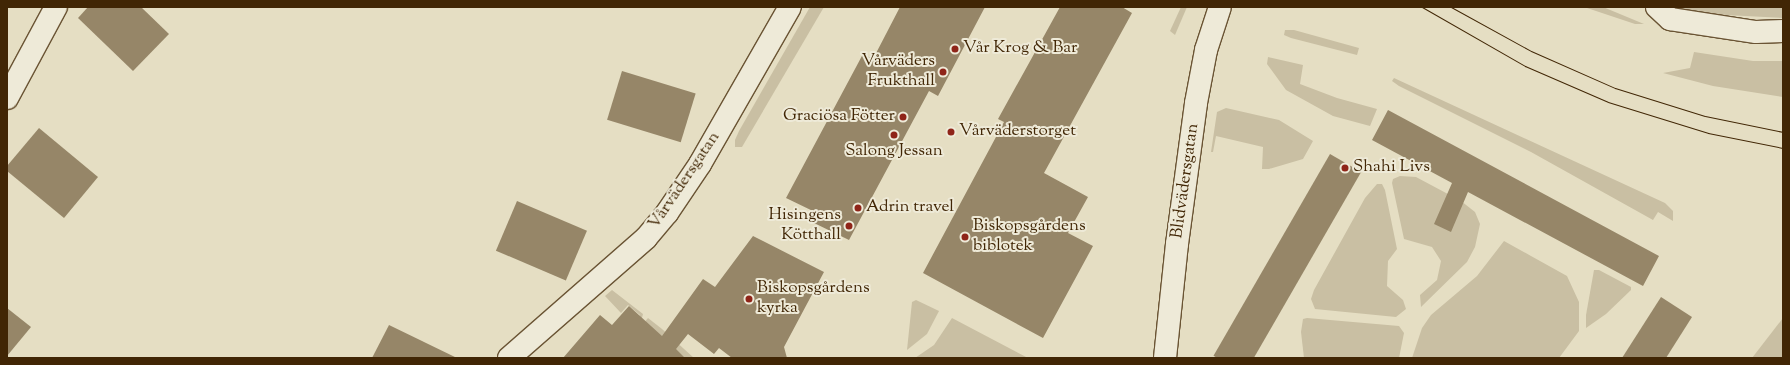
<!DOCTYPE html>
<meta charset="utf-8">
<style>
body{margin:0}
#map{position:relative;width:1790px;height:365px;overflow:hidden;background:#e5dec3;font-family:"Sorts Mill Goudy",serif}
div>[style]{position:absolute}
.green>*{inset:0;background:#c9bfa3}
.building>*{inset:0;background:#968668;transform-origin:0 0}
.roads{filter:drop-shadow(1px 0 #6a5434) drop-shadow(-1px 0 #6a5434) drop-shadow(0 1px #6a5434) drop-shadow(0 -1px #6a5434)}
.minor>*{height:22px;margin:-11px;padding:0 11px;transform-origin:11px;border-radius:11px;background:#eeead8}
.tram>*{height:1px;margin:-0.5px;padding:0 0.5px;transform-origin:0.5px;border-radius:0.5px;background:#412605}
.dots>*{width:11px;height:11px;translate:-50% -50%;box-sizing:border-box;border:2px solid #eeead8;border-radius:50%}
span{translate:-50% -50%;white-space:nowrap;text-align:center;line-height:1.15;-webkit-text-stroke:4px #eeead8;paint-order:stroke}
.poi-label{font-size:17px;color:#412605}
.left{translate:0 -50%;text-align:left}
.right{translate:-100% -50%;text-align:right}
.street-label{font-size:17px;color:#412605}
.frame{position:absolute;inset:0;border:8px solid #412605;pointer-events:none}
</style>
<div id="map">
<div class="green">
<div style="clip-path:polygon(810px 7px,824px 7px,742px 147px,735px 147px,735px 140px,739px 131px)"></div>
<div style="clip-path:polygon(1181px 7px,1187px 7px,1175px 35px,1170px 31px)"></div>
<div style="clip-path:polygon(1584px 7px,1603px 7px,1644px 24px,1635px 24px)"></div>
<div style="clip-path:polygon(1665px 7px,1783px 7px,1783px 18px,1705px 14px)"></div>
<div style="clip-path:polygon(1285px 30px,1294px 30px,1359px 48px,1357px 55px,1291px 38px,1284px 35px)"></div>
<div style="clip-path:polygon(1694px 52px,1753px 61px,1783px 61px,1783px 97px,1713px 86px,1663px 73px,1690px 68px)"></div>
<div style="clip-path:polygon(1268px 57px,1303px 65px,1300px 84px,1337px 98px,1377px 109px,1370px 126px,1333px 116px,1286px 90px,1267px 64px)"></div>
<div style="clip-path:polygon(1394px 78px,1665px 203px,1673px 211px,1673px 221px,1658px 212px,1653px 220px,1531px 152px,1399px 86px,1392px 81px)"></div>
<div style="clip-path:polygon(1226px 108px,1279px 120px,1313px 141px,1303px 159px,1269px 169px,1262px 169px,1263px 147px,1216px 136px,1213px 152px,1211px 152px,1217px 112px)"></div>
<div style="clip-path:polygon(1400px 176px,1416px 177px,1461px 201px,1475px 212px,1480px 224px,1475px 247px,1467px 262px,1421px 307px,1420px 295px,1437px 280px,1441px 261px,1432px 247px,1404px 239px,1392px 183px,1393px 179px)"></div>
<div style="clip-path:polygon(1377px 184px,1382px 184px,1385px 190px,1397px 249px,1388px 261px,1387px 286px,1403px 300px,1406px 309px,1396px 317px,1315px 309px,1311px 299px,1314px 290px,1365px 198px)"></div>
<div style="clip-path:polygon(1504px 241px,1567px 276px,1579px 302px,1579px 331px,1559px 358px,1412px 358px,1422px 328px,1431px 315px,1477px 276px)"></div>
<div style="clip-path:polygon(1594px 270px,1599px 270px,1631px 287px,1631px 290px,1606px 314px,1586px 328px,1586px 315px)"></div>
<div style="clip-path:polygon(612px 290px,643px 314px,642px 318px,633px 323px,640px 315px,628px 305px,621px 313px,605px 296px)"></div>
<div style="clip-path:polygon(916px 300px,939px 311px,927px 334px,907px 350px,912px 302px)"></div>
<div style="clip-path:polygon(648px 318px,662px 329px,694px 358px,675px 358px,643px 324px)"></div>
<div style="clip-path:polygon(952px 318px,1028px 358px,915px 358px,934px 345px)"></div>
<div style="clip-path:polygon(1307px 318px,1399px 326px,1404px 333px,1399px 358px,1304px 358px,1301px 332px,1303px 319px)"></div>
<div style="clip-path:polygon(1783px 318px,1783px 358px,1752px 358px)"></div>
</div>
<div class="building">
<div style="clip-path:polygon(88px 7px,141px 7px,169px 34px,133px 71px,78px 18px)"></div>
<div style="clip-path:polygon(900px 7px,985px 7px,938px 96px,929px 91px,849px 240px,812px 222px,817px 213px,786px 198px,863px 54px,873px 59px)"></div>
<div style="clip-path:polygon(1060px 7px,1122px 7px,1132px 13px,1044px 173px,1088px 197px,1068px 233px,1093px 246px,1043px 338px,923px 273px,1004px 122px,998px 119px)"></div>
<div style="left:622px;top:71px;width:77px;height:51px;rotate:17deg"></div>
<div style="clip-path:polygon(1388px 110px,1659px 256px,1643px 286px,1468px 192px,1451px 232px,1434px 224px,1452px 183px,1372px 140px)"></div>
<div style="clip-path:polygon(39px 128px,98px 177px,64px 218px,7px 171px,7px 166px)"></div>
<div style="left:1330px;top:154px;width:36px;height:233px;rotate:30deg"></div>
<div style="left:517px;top:201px;width:76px;height:54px;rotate:23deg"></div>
<div style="clip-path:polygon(753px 236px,824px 272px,784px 347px,787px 358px,732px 358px,719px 348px,714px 354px,688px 334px,676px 349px,685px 358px,563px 358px,600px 315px,612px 325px,629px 306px,662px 336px,703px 279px,715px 287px)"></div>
<div style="clip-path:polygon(1661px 297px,1692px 317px,1666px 358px,1622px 358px)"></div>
<div style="clip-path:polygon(7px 308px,31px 327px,7px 356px)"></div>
<div style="clip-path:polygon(389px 325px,457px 358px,372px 358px)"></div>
</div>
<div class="roads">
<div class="minor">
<div style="left:1657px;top:7px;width:18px;rotate:43deg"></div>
<div style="left:1670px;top:19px;width:87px;rotate:8.6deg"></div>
<div style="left:1756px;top:32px;width:27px;rotate:-2deg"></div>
<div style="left:7px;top:98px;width:103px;rotate:-61.7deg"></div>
<div style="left:509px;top:358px;width:182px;rotate:-41.2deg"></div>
<div style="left:646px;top:238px;width:33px;rotate:-50deg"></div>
<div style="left:667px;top:213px;width:59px;rotate:-56deg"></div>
<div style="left:700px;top:164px;width:181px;rotate:-60.2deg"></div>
<div style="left:1165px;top:358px;width:115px;rotate:-84deg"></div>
<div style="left:1177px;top:244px;width:142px;rotate:-82.3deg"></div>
<div style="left:1196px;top:103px;width:54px;rotate:-79.3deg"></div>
<div style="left:1206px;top:50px;width:45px;rotate:-72deg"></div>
</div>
</div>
<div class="tram">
<div style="left:1422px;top:7px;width:119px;rotate:29.8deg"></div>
<div style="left:1525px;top:66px;width:90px;rotate:23.4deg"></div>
<div style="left:1608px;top:102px;width:105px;rotate:17.2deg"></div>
<div style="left:1708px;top:133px;width:76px;rotate:11.3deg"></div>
<div style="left:1451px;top:7px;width:91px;rotate:28.8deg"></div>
<div style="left:1531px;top:51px;width:92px;rotate:23.8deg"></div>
<div style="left:1615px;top:88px;width:94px;rotate:17.3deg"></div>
<div style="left:1705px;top:116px;width:80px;rotate:11.6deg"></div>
</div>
<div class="dots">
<div style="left:955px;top:49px;background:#8f2418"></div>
<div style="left:943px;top:72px;background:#8f2418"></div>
<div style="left:903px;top:117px;background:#8f2418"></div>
<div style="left:951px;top:132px;background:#8f2418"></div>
<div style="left:894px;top:135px;background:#8f2418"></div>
<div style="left:1345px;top:168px;background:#8f2418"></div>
<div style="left:858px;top:208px;background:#8f2418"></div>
<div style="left:849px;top:226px;background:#8f2418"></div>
<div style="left:965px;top:237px;background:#8f2418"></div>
<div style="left:749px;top:299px;background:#8f2418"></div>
</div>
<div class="poi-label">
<span class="left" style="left:963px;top:49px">Vår Krog &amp; Bar</span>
<span class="right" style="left:935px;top:72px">Vårväders<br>Frukthall</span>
<span class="right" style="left:895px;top:117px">Graciösa Fötter</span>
<span class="left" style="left:959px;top:132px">Vårväderstorget</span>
<span style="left:894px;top:152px">Salong Jessan</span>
<span class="left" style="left:1353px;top:168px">Shahi Livs</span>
<span class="left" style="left:866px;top:208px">Adrin travel</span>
<span class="right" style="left:841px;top:226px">Hisingens<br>Kötthall</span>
<span class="left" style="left:973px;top:237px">Biskopsgårdens<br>biblotek</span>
<span class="left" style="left:757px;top:299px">Biskopsgårdens<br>kyrka</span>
</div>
<div class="street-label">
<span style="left:685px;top:181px;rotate:-56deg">Vårvädersgatan</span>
<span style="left:1186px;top:181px;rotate:-82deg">Blidvädersgatan</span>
</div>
<div class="frame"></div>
</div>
